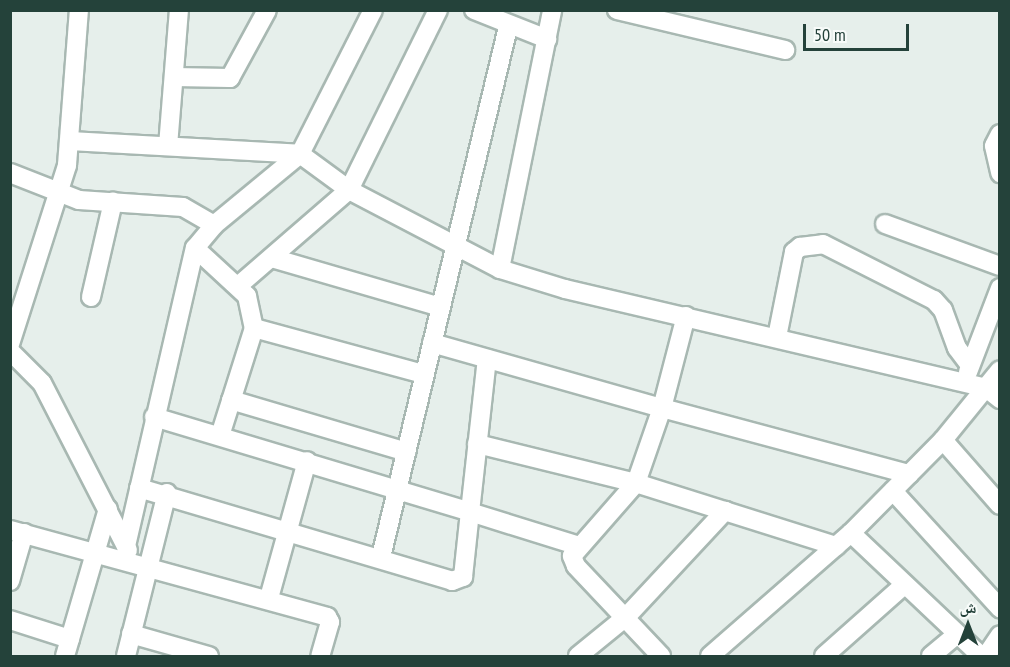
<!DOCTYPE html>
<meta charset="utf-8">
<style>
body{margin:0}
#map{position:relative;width:1010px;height:667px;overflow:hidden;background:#e6efeb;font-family:"PT Sans Narrow","Noto Naskh Arabic",sans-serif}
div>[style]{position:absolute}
.roads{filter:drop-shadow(2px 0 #a8b8b2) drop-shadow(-2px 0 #a8b8b2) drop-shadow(0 2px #a8b8b2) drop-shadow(0 -2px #a8b8b2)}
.minor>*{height:18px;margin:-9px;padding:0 9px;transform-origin:9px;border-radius:9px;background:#fff}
span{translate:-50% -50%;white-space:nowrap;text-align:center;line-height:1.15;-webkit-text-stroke:5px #f7fbf9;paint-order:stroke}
.frame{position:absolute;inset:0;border:12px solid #24423a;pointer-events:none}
.north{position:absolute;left:938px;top:595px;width:60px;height:60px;-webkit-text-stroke:4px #f7fbf9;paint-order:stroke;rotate:0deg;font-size:16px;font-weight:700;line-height:24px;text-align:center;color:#24423a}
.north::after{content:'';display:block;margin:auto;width:21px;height:27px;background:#24423a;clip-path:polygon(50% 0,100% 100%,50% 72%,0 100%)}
.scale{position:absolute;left:803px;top:24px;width:106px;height:27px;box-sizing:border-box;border:3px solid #24423a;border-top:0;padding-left:8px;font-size:18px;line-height:21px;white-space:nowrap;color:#24423a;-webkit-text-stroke:4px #f7fbf9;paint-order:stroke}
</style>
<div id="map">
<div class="roads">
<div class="minor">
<div style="left:474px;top:10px;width:79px;rotate:21.7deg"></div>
<div style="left:617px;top:10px;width:173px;rotate:13.4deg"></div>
<div style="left:174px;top:77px;width:56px;rotate:1deg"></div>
<div style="left:230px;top:78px;width:77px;rotate:-61.4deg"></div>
<div style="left:1000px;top:134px;width:13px;rotate:117deg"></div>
<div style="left:994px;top:146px;width:28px;rotate:77deg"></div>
<div style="left:70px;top:141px;width:230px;rotate:3.2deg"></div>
<div style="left:300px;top:154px;width:61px;rotate:36.3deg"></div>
<div style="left:349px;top:190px;width:170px;rotate:27.6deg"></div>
<div style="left:500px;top:269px;width:68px;rotate:17.1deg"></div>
<div style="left:565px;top:289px;width:432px;rotate:13.2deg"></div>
<div style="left:986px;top:388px;width:18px;rotate:38deg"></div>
<div style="left:168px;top:146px;width:136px;rotate:-85.4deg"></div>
<div style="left:10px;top:173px;width:74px;rotate:21.4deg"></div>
<div style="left:79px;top:200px;width:104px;rotate:3.9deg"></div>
<div style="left:183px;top:207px;width:36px;rotate:30deg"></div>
<div style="left:885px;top:224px;width:122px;rotate:20.1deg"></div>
<div style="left:195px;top:248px;width:71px;rotate:42.7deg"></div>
<div style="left:247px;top:296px;width:33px;rotate:78deg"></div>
<div style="left:254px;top:328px;width:113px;rotate:107.5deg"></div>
<div style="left:272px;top:258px;width:176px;rotate:16.2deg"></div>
<div style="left:500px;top:269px;width:264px;rotate:-78.6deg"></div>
<div style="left:238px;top:286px;width:147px;rotate:-40.9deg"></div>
<div style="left:349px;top:190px;width:201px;rotate:-63.7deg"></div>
<div style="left:91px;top:297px;width:98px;rotate:-77deg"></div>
<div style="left:254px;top:328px;width:175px;rotate:15.2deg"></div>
<div style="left:777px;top:337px;width:87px;rotate:-78.7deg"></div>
<div style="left:794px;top:252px;width:8px;rotate:-40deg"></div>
<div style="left:800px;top:247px;width:23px;rotate:-7deg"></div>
<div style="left:823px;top:244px;width:124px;rotate:26.8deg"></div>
<div style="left:934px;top:300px;width:13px;rotate:48deg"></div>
<div style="left:943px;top:310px;width:40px;rotate:69.8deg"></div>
<div style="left:957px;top:348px;width:21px;rotate:53deg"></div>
<div style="left:432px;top:343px;width:239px;rotate:15.8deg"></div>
<div style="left:662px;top:408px;width:95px;rotate:-75.4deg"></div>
<div style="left:10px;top:344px;width:188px;rotate:-72.3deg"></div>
<div style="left:67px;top:165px;width:155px;rotate:-85.6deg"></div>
<div style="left:10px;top:351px;width:45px;rotate:45deg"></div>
<div style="left:42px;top:383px;width:188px;rotate:62.8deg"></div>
<div style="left:968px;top:372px;width:90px;rotate:-69.1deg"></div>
<div style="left:231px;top:400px;width:183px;rotate:16.5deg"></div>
<div style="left:154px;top:417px;width:330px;rotate:16.7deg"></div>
<div style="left:470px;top:512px;width:154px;rotate:-83.7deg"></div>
<div style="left:943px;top:440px;width:86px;rotate:48.8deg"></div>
<div style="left:477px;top:444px;width:164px;rotate:13.8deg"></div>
<div style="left:636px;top:483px;width:210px;rotate:17.5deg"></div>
<div style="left:139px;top:488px;width:327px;rotate:16.5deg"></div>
<div style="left:452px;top:581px;width:12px;rotate:-20deg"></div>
<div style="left:463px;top:577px;width:65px;rotate:-83.9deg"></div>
<div style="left:470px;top:512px;width:114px;rotate:17.3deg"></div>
<div style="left:893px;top:491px;width:159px;rotate:47.6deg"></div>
<div style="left:10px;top:530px;width:329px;rotate:15.3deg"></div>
<div style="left:327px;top:617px;width:6px;rotate:59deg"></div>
<div style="left:330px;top:622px;width:35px;rotate:106deg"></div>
<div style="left:851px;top:533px;width:179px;rotate:43.4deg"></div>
<div style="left:126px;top:546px;width:306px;rotate:-77deg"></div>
<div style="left:195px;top:248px;width:30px;rotate:-50deg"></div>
<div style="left:214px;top:225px;width:112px;rotate:-39.5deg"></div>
<div style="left:300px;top:154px;width:161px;rotate:-63.1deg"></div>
<div style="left:381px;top:557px;width:545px;rotate:-76.52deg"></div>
<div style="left:10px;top:581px;width:50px;rotate:-73.7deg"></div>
<div style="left:269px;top:598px;width:142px;rotate:-74.5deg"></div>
<div style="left:10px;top:620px;width:63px;rotate:17.6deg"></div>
<div style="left:131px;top:634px;width:81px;rotate:15.8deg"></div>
<div style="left:65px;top:656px;width:153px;rotate:-73.7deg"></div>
<div style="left:126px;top:656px;width:168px;rotate:-75.9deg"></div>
<div style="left:578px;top:656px;width:63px;rotate:-39.2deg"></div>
<div style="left:627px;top:616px;width:144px;rotate:-47deg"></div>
<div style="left:661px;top:656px;width:124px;rotate:-133.4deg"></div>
<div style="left:576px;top:566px;width:11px;rotate:-112deg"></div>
<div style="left:572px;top:556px;width:97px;rotate:-48.8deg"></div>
<div style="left:636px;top:483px;width:79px;rotate:-70.9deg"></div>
<div style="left:662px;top:408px;width:256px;rotate:15deg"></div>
<div style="left:710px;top:656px;width:187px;rotate:-41.1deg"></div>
<div style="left:851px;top:533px;width:131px;rotate:-45.3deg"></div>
<div style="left:943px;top:440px;width:90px;rotate:-50.8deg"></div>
<div style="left:824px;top:656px;width:107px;rotate:-41.6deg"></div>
<div style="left:931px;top:656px;width:31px;rotate:-40deg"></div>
<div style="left:986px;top:656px;width:25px;rotate:-56deg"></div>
</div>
</div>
<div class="frame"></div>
<div class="north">ش</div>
<div class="scale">50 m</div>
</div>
